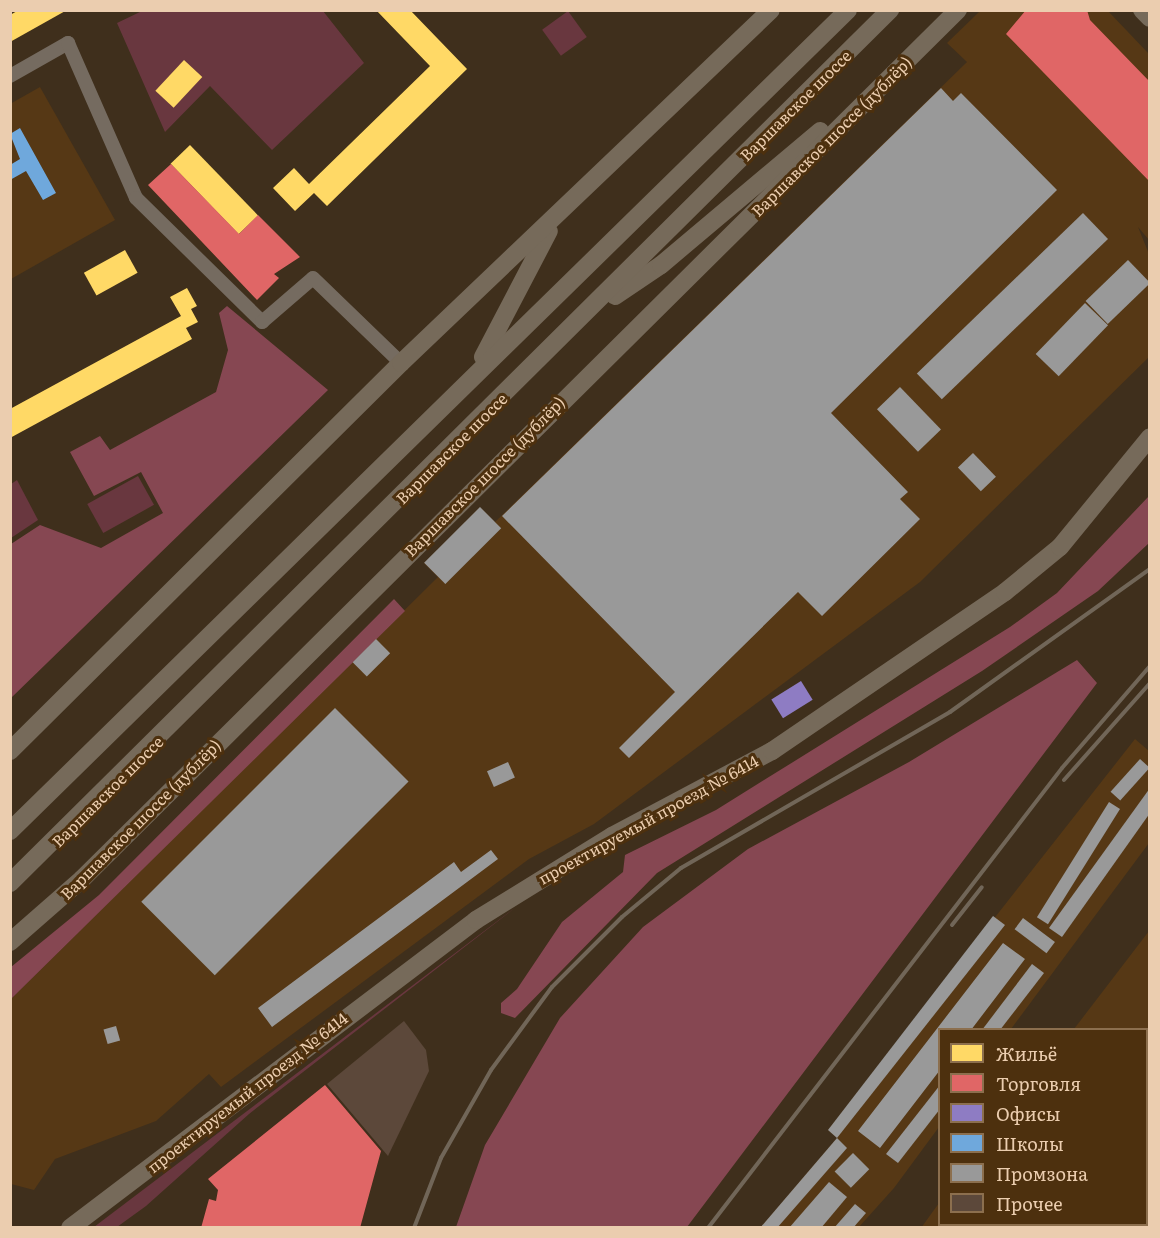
<!DOCTYPE html>
<meta charset="utf-8">
<style>
body{margin:0}
#map{position:relative;width:1160px;height:1238px;overflow:hidden;background:#3f2f1c;font-family:Literata,serif}
div>[style]{position:absolute}
.built>*{inset:0;background:#563815}
.green>*{inset:0;background:#69373f;transform-origin:0 0}
.forest>*{inset:0;background:#864752}
.homes>*{inset:0;background:#ffd966;transform-origin:0 0}
.shops>*{inset:0;background:#e06666}
.offices>*{inset:0;background:#8e7cc3;transform-origin:0 0}
.schools>*{inset:0;background:#6fa8dc}
.industry>*{inset:0;background:#999;transform-origin:0 0}
.building>*{inset:0;background:#5c483a}
.minor>*{height:14px;margin:-7px;padding:0 7px;transform-origin:7px;border-radius:7px;background:#756b60}
.major>*{height:18px;margin:-9px;padding:0 9px;transform-origin:9px;border-radius:9px;background:#766a5a}
.rail>*{height:4px;margin:-2px;padding:0 2px;transform-origin:2px;border-radius:2px;background:#716658}
span{translate:-50% -50%;white-space:nowrap;text-align:center;line-height:1.15;-webkit-text-stroke:6px #4d300e;paint-order:stroke}
.street-label{font-size:16px;color:#ebcdaf}
.frame{position:absolute;inset:0;border:12px solid #ebcdaf;pointer-events:none}
.legend{position:absolute;left:938px;top:1028px;width:210px;height:198px;box-sizing:border-box;background:#4d300e;border:2px solid #8c6f4e;margin:0;padding:8px 10px;list-style:none;font-size:18px;color:#ebcdaf}
.legend li{display:flex;align-items:center;gap:12px;height:30px}
.legend b{width:30px;border:2px solid #8c6f4e}
</style>
<div id="map">
<div class="built">
<div style="clip-path:polygon(980px 11px,1108px 11px,1149px 54px,1149px 240px,1138px 227px,1149px 254px,1149px 357px,920px 582px,594px 824px,529px 859px,221px 1087px,209px 1074px,156px 1121px,55px 1159px,34px 1190px,11px 1184px,11px 999px,438px 577px,424px 563px,480px 507px,495px 522px,967px 62px,947px 43px)"></div>
<div style="clip-path:polygon(40px 87px,115px 220px,11px 279px,10px 104px)"></div>
<div style="clip-path:polygon(1135px 739px,1149px 751px,1149px 843px,1011px 1029px,940px 1030px,939px 1127px,894px 1188px,859px 1227px,760px 1228px,837px 1138px,828px 1130px)"></div>
<div style="clip-path:polygon(1149px 931px,1149px 1227px,921px 1228px,939px 1203px,940px 1224px,1146px 1224px,1146px 1030px,1074px 1029px)"></div>
</div>
<div class="green">
<div style="clip-path:polygon(142px 11px,323px 11px,364px 63px,272px 150px,210px 86px,165px 132px,117px 23px)"></div>
<div style="left:568px;top:11px;width:32px;height:32px;rotate:54deg"></div>
<div style="left:138px;top:476px;width:33px;height:58px;rotate:61deg"></div>
<div style="clip-path:polygon(17px 480px,38px 520px,11px 538px,11px 484px)"></div>
<div style="clip-path:polygon(516px 907px,249px 1114px,146px 1206px,117px 1227px,94px 1227px)"></div>
</div>
<div class="forest">
<div style="clip-path:polygon(227px 306px,328px 390px,11px 698px,11px 544px,40px 525px,101px 548px,163px 513px,141px 472px,94px 496px,70px 452px,100px 436px,110px 450px,216px 392px,228px 350px,219px 313px)"></div>
<div style="clip-path:polygon(1149px 496px,1149px 543px,1098px 591px,982px 671px,657px 873px,515px 1018px,501px 1013px,501px 1003px,517px 989px,562px 922px,623px 872px,625px 855px,716px 810px,1010px 627px,1057px 593px)"></div>
<div style="clip-path:polygon(394px 599px,405px 611px,11px 999px,11px 967px,99px 895px)"></div>
<div style="clip-path:polygon(1077px 660px,1097px 683px,687px 1227px,456px 1227px,485px 1145px,560px 1018px,643px 927px,748px 849px,909px 762px)"></div>
</div>
<div class="homes">
<div style="clip-path:polygon(19px 10px,67px 10px,10px 42px,10px 15px)"></div>
<div style="clip-path:polygon(376px 10px,410px 10px,467px 69px,327px 206px,314px 193px,295px 211px,273px 188px,294px 168px,309px 184px,430px 66px)"></div>
<div style="left:184px;top:60px;width:25px;height:42px;rotate:43deg"></div>
<div style="left:190px;top:145px;width:98px;height:27px;rotate:46deg"></div>
<div style="left:125px;top:250px;width:26px;height:47px;rotate:61deg"></div>
<div style="clip-path:polygon(187px 288px,197px 306px,191px 309px,198px 322px,186px 328px,192px 339px,10px 438px,10px 409px,181px 316px,170px 297px)"></div>
</div>
<div class="shops">
<div style="clip-path:polygon(1026px 10px,1087px 10px,1090px 20px,1150px 82px,1150px 182px,1006px 34px)"></div>
<div style="clip-path:polygon(171px 164px,239px 234px,258px 215px,300px 257px,274px 274px,279px 278px,257px 300px,148px 185px)"></div>
<div style="clip-path:polygon(325px 1085px,381px 1151px,360px 1228px,201px 1228px,209px 1199px,216px 1201px,218px 1190px,208px 1179px)"></div>
</div>
<div class="offices">
<div style="left:801px;top:681px;width:22px;height:35px;rotate:58deg"></div>
</div>
<div class="schools">
<div style="clip-path:polygon(20px 128px,56px 193px,43px 200px,26px 171px,10px 180px,10px 165px,20px 159px,10px 134px)"></div>
</div>
<div class="industry">
<div style="clip-path:polygon(941px 88px,953px 101px,961px 93px,1057px 190px,831px 413px,908px 492px,900px 499px,920px 519px,822px 616px,798px 592px,629px 758px,619px 748px,675px 692px,502px 516px)"></div>
<div style="left:1083px;top:213px;width:36px;height:231px;rotate:46deg"></div>
<div style="left:1128px;top:260px;width:32px;height:59px;rotate:46deg"></div>
<div style="left:1085px;top:303px;width:32px;height:71px;rotate:44deg"></div>
<div style="left:900px;top:387px;width:59px;height:32px;rotate:46deg"></div>
<div style="left:973px;top:453px;width:33px;height:21px;rotate:46deg"></div>
<div style="left:480px;top:507px;width:30px;height:79px;rotate:45deg"></div>
<div style="left:376px;top:639px;width:20px;height:33px;rotate:45deg"></div>
<div style="left:335px;top:708px;width:104px;height:274px;rotate:45deg"></div>
<div style="left:1140px;top:759px;width:13px;height:44px;rotate:42deg"></div>
<div style="left:508px;top:762px;width:17px;height:23px;rotate:66deg"></div>
<div style="clip-path:polygon(1150px 788px,1150px 813px,1062px 937px,1049px 928px)"></div>
<div style="left:1109px;top:802px;width:13px;height:136px;rotate:32deg"></div>
<div style="clip-path:polygon(491px 850px,498px 859px,272px 1027px,258px 1008px,454px 862px,461px 872px)"></div>
<div style="clip-path:polygon(993px 916px,1005px 925px,837px 1138px,828px 1130px)"></div>
<div style="left:1023px;top:918px;width:40px;height:14px;rotate:37deg"></div>
<div style="clip-path:polygon(1003px 943px,1025px 959px,971px 1030px,940px 1030px,940px 1070px,880px 1148px,858px 1131px)"></div>
<div style="clip-path:polygon(1032px 964px,1044px 973px,1000px 1030px,982px 1030px)"></div>
<div style="left:116px;top:1026px;width:15px;height:13px;rotate:74deg"></div>
<div style="clip-path:polygon(1150px 1034px,1150px 1228px,1033px 1228px,1030px 1224px,1146px 1224px)"></div>
<div style="clip-path:polygon(940px 1085px,940px 1109px,898px 1163px,886px 1154px)"></div>
<div style="clip-path:polygon(837px 1138px,847px 1148px,777px 1228px,760px 1228px)"></div>
<div style="left:853px;top:1153px;width:23px;height:26px;rotate:45deg"></div>
<div style="clip-path:polygon(829px 1182px,847px 1197px,821px 1228px,789px 1228px)"></div>
<div style="clip-path:polygon(855px 1204px,866px 1213px,853px 1228px,834px 1228px)"></div>
</div>
<div class="building">
<div style="clip-path:polygon(404px 1021px,426px 1050px,429px 1071px,388px 1156px,327px 1084px)"></div>
</div>
<div class="minor">
<div style="left:10px;top:76px;width:67px;rotate:-29.6deg"></div>
<div style="left:68px;top:43px;width:169px;rotate:66.3deg"></div>
<div style="left:136px;top:198px;width:177px;rotate:44.5deg"></div>
<div style="left:262px;top:322px;width:67px;rotate:-40.8deg"></div>
<div style="left:313px;top:278px;width:122px;rotate:44deg"></div>
</div>
<div class="major">
<div style="left:1142px;top:10px;width:11px;rotate:45deg"></div>
<div style="left:615px;top:296px;width:55px;rotate:-34deg"></div>
<div style="left:661px;top:265px;width:208px;rotate:-40.1deg"></div>
<div style="left:483px;top:357px;width:142px;rotate:-62.4deg"></div>
<div style="left:10px;top:751px;width:551px;rotate:-44.78deg"></div>
<div style="left:401px;top:363px;width:511px;rotate:-43.65deg"></div>
<div style="left:10px;top:831px;width:1173px;rotate:-44.41deg"></div>
<div style="left:10px;top:883px;width:1240px;rotate:-44.77deg"></div>
<div style="left:10px;top:942px;width:96px;rotate:-41.2deg"></div>
<div style="left:82px;top:879px;width:1234px;rotate:-44.77deg"></div>
<div style="left:70px;top:1228px;width:510px;rotate:-37.18deg"></div>
<div style="left:476px;top:920px;width:160px;rotate:-31.7deg"></div>
<div style="left:612px;top:836px;width:181px;rotate:-28deg"></div>
<div style="left:772px;top:751px;width:282px;rotate:-34.3deg"></div>
<div style="left:1005px;top:592px;width:71px;rotate:-39.3deg"></div>
<div style="left:1060px;top:547px;width:142px;rotate:-50.7deg"></div>
</div>
<div class="rail">
<div style="left:1064px;top:780px;width:130px;rotate:-48.4deg"></div>
<div style="left:952px;top:925px;width:48px;rotate:-51.7deg"></div>
<div style="left:414px;top:1228px;width:75px;rotate:-68.9deg"></div>
<div style="left:441px;top:1158px;width:101px;rotate:-60.4deg"></div>
<div style="left:491px;top:1070px;width:103px;rotate:-53.7deg"></div>
<div style="left:552px;top:987px;width:99px;rotate:-45deg"></div>
<div style="left:622px;top:917px;width:77px;rotate:-39.7deg"></div>
<div style="left:681px;top:868px;width:311px;rotate:-30.1deg"></div>
<div style="left:950px;top:712px;width:246px;rotate:-35.6deg"></div>
<div style="left:708px;top:1228px;width:580px;rotate:-52.42deg"></div>
<div style="left:1062px;top:768px;width:135px;rotate:-49.2deg"></div>
</div>
<div class="street-label">
<span style="left:795px;top:105px;rotate:-45deg">Варшавское шоссе</span>
<span style="left:831px;top:136px;rotate:-45deg">Варшавское шоссе (дублёр)</span>
<span style="left:451px;top:448px;rotate:-45deg">Варшавское шоссе</span>
<span style="left:484px;top:476px;rotate:-45deg">Варшавское шоссе (дублёр)</span>
<span style="left:107px;top:791px;rotate:-45deg">Варшавское шоссе</span>
<span style="left:140px;top:819px;rotate:-45deg">Варшавское шоссе (дублёр)</span>
<span style="left:648px;top:819px;rotate:-29deg">проектируемый проезд № 6414</span>
<span style="left:247px;top:1092px;rotate:-38deg">проектируемый проезд № 6414</span>
</div>
<div class="frame"></div>
<ul class="legend">
<li><b style="height:16px;background:#ffd966"></b>Жильё</li>
<li><b style="height:16px;background:#e06666"></b>Торговля</li>
<li><b style="height:16px;background:#8e7cc3"></b>Офисы</li>
<li><b style="height:16px;background:#6fa8dc"></b>Школы</li>
<li><b style="height:16px;background:#999"></b>Промзона</li>
<li><b style="height:16px;background:#5c483a"></b>Прочее</li>
</ul>
</div>
